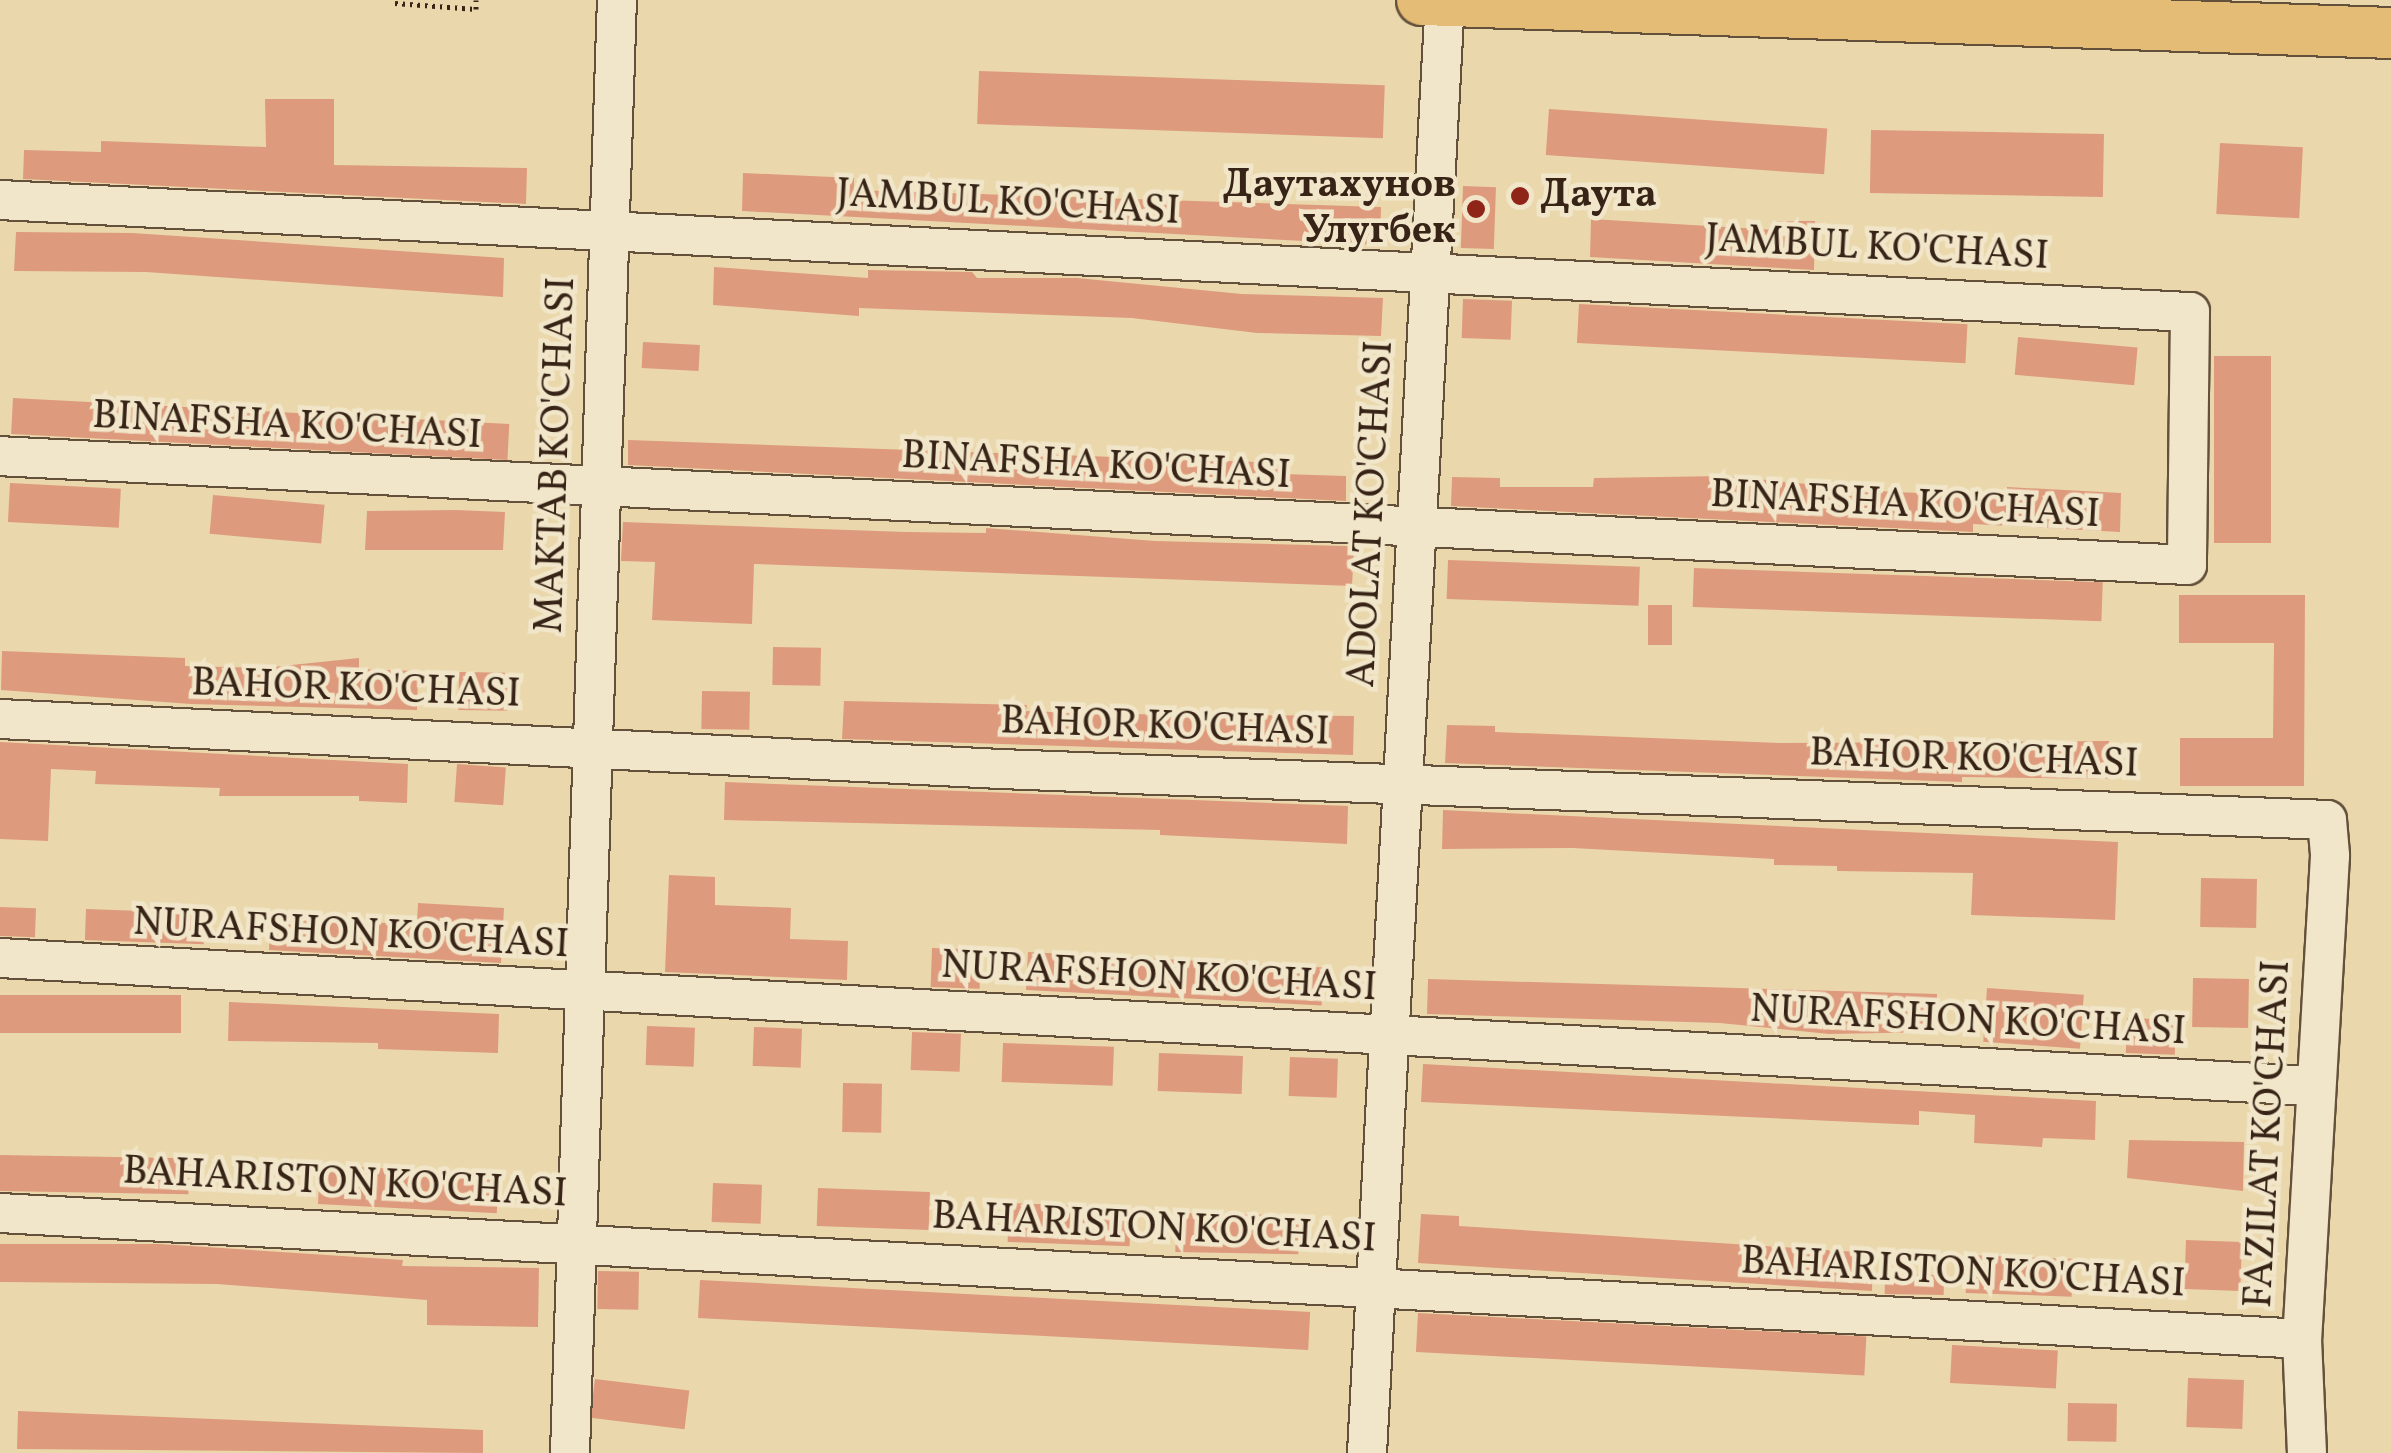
<!DOCTYPE html>
<meta charset="utf-8">
<style>
body{margin:0}
#map{position:relative;width:2391px;height:1453px;overflow:hidden;background:#ead8ac;font-family:Vollkorn,serif}
div>[style]{position:absolute}
.building>*{inset:0;background:#de9a7c;transform-origin:0 0}
.path>*{height:5px;margin-top:-2.5px;transform-origin:0;background:repeating-linear-gradient(90deg,#372417 0 2.5px,transparent 0 7.5px)}
.roads{filter:drop-shadow(2px 0 #64513c) drop-shadow(-2px 0 #64513c) drop-shadow(0 2px #64513c) drop-shadow(0 -2px #64513c)}
.minor>*{height:38px;margin:-19px;padding:0 19px;transform-origin:19px;border-radius:19px;background:#f1e6c9}
.major>*{height:50px;margin:-25px;padding:0 25px;transform-origin:25px;border-radius:25px;background:#e5bc76}
.dots>*{width:28px;height:28px;translate:-50% -50%;box-sizing:border-box;border:5px solid #f1e6c9;border-radius:50%}
span{translate:-50% -50%;white-space:nowrap;text-align:center;line-height:1.15;-webkit-text-stroke:9px #f1e6c9;paint-order:stroke}
.poi-label{font-size:40px;color:#372417;font-weight:700}
.right{translate:-100% -50%;text-align:right}
.left{translate:0 -50%;text-align:left}
.street-label{font-size:40px;color:#372417}
</style>
<div id="map">
<div class="building">
<div style="left:979px;top:71px;width:406px;height:53px;rotate:2deg"></div>
<div style="clip-path:polygon(265px 99px,334px 99px,334px 165px,527px 168px,526px 204px,23px 179px,24px 150px,101px 152px,101px 141px,266px 147px)"></div>
<div style="left:1549px;top:109px;width:279px;height:46px;rotate:4deg"></div>
<div style="left:1871px;top:130px;width:233px;height:63px;rotate:1deg"></div>
<div style="left:2220px;top:143px;width:83px;height:71px;rotate:3deg"></div>
<div style="clip-path:polygon(743px 173px,854px 178px,854px 190px,1381px 207px,1380px 245px,742px 211px)"></div>
<div style="left:1463px;top:186px;width:33px;height:62px;rotate:2deg"></div>
<div style="clip-path:polygon(1591px 219px,1776px 230px,1776px 221px,1815px 221px,1814px 270px,1590px 257px)"></div>
<div style="clip-path:polygon(16px 232px,132px 233px,504px 258px,503px 297px,146px 272px,14px 271px)"></div>
<div style="clip-path:polygon(714px 267px,868px 278px,868px 270px,972px 272px,977px 278px,1077px 278px,1242px 294px,1383px 298px,1381px 336px,1257px 333px,1132px 318px,859px 308px,859px 316px,713px 305px)"></div>
<div style="left:1463px;top:299px;width:49px;height:39px;rotate:2deg"></div>
<div style="left:1579px;top:304px;width:389px;height:39px;rotate:3deg"></div>
<div style="left:2018px;top:337px;width:120px;height:38px;rotate:5deg"></div>
<div style="left:643px;top:342px;width:57px;height:26px;rotate:3deg"></div>
<div style="left:2214px;top:356px;width:57px;height:187px"></div>
<div style="left:13px;top:398px;width:497px;height:36px;rotate:3deg"></div>
<div style="clip-path:polygon(628px 440px,1284px 463px,1283px 474px,1346px 476px,1346px 501px,628px 465px)"></div>
<div style="clip-path:polygon(1724px 476px,1892px 492px,2007px 496px,2007px 487px,2121px 493px,2120px 532px,1973px 524px,1973px 532px,1451px 506px,1452px 477px,1500px 478px,1500px 487px,1593px 487px,1594px 478px)"></div>
<div style="left:10px;top:483px;width:111px;height:39px;rotate:3deg"></div>
<div style="left:213px;top:495px;width:112px;height:39px;rotate:5deg"></div>
<div style="clip-path:polygon(456px 510px,505px 512px,503px 550px,365px 550px,367px 511px)"></div>
<div style="clip-path:polygon(623px 522px,906px 532px,986px 533px,986px 528px,1155px 541px,1345px 546px,1354px 547px,1352px 586px,754px 564px,752px 624px,652px 620px,655px 562px,621px 561px)"></div>
<div style="left:1448px;top:560px;width:192px;height:39px;rotate:2deg"></div>
<div style="left:1694px;top:568px;width:409px;height:39px;rotate:2deg"></div>
<div style="clip-path:polygon(2179px 595px,2305px 595px,2304px 786px,2180px 786px,2180px 738px,2273px 738px,2274px 643px,2179px 643px)"></div>
<div style="left:1648px;top:605px;width:24px;height:40px"></div>
<div style="left:773px;top:647px;width:48px;height:38px;rotate:1deg"></div>
<div style="clip-path:polygon(2px 651px,185px 658px,185px 666px,263px 668px,359px 658px,359px 669px,418px 671px,417px 710px,191px 704px,1px 690px)"></div>
<div style="left:459px;top:672px;width:49px;height:38px;rotate:1deg"></div>
<div style="left:702px;top:691px;width:48px;height:38px;rotate:1deg"></div>
<div style="clip-path:polygon(844px 701px,1027px 705px,1026px 711px,1102px 714px,1354px 716px,1353px 755px,842px 739px)"></div>
<div style="clip-path:polygon(1447px 725px,1495px 726px,1495px 732px,1781px 743px,2109px 741px,2108px 779px,1962px 777px,1962px 782px,1445px 763px)"></div>
<div style="clip-path:polygon(0 742px,408px 764px,407px 803px,359px 801px,359px 796px,219px 796px,220px 788px,95px 784px,96px 771px,51px 769px,48px 841px,0 839px)"></div>
<div style="left:457px;top:764px;width:49px;height:38px;rotate:4deg"></div>
<div style="clip-path:polygon(725px 782px,1348px 806px,1347px 844px,1160px 835px,1160px 830px,724px 820px)"></div>
<div style="clip-path:polygon(1443px 810px,2118px 842px,2115px 920px,1971px 915px,1973px 873px,1837px 871px,1837px 866px,1774px 865px,1774px 859px,1573px 848px,1442px 849px)"></div>
<div style="clip-path:polygon(669px 875px,715px 877px,715px 905px,791px 908px,790px 939px,848px 941px,847px 980px,665px 972px)"></div>
<div style="left:2201px;top:878px;width:56px;height:49px;rotate:1deg"></div>
<div style="clip-path:polygon(418px 903px,504px 908px,501px 963px,269px 950px,270px 919px,417px 924px)"></div>
<div style="left:0;top:907px;width:36px;height:29px;rotate:2deg"></div>
<div style="left:86px;top:909px;width:119px;height:31px;rotate:2deg"></div>
<div style="left:932px;top:948px;width:49px;height:39px;rotate:2deg"></div>
<div style="left:1028px;top:952px;width:296px;height:38px;rotate:3deg"></div>
<div style="left:2193px;top:978px;width:56px;height:49px;rotate:1deg"></div>
<div style="clip-path:polygon(1428px 979px,1937px 994px,1936px 1032px,1829px 1034px,1720px 1023px,1427px 1014px)"></div>
<div style="left:1987px;top:988px;width:97px;height:54px;rotate:4deg"></div>
<div style="left:0;top:995px;width:181px;height:38px"></div>
<div style="clip-path:polygon(229px 1002px,499px 1014px,498px 1053px,378px 1049px,378px 1043px,228px 1041px)"></div>
<div style="left:2127px;top:1018px;width:49px;height:35px;rotate:2deg"></div>
<div style="left:647px;top:1026px;width:48px;height:39px;rotate:2deg"></div>
<div style="left:754px;top:1027px;width:48px;height:39px;rotate:2deg"></div>
<div style="left:912px;top:1032px;width:49px;height:38px;rotate:2deg"></div>
<div style="left:1003px;top:1043px;width:111px;height:39px;rotate:2deg"></div>
<div style="left:1159px;top:1053px;width:84px;height:38px;rotate:2deg"></div>
<div style="left:1290px;top:1057px;width:48px;height:39px;rotate:2deg"></div>
<div style="clip-path:polygon(1423px 1064px,2096px 1101px,2095px 1140px,2043px 1138px,2042px 1147px,1974px 1143px,1975px 1115px,1919px 1111px,1919px 1125px,1421px 1102px)"></div>
<div style="left:843px;top:1083px;width:39px;height:49px;rotate:1deg"></div>
<div style="clip-path:polygon(2129px 1140px,2244px 1142px,2243px 1191px,2127px 1178px)"></div>
<div style="left:0;top:1155px;width:189px;height:36px;rotate:1deg"></div>
<div style="left:320px;top:1165px;width:179px;height:39px;rotate:3deg"></div>
<div style="left:713px;top:1183px;width:49px;height:39px;rotate:2deg"></div>
<div style="left:818px;top:1188px;width:112px;height:38px;rotate:2deg"></div>
<div style="left:1009px;top:1203px;width:122px;height:39px;rotate:2deg"></div>
<div style="left:1176px;top:1213px;width:123px;height:39px;rotate:1deg"></div>
<div style="clip-path:polygon(1421px 1214px,1459px 1216px,1459px 1226px,1873px 1253px,1872px 1291px,1418px 1263px)"></div>
<div style="left:2186px;top:1240px;width:56px;height:49px;rotate:2deg"></div>
<div style="clip-path:polygon(0 1244px,160px 1244px,403px 1260px,402px 1266px,539px 1268px,538px 1327px,427px 1325px,427px 1300px,217px 1284px,0 1282px)"></div>
<div style="left:1967px;top:1255px;width:106px;height:38px;rotate:2deg"></div>
<div style="left:598px;top:1271px;width:41px;height:38px;rotate:1deg"></div>
<div style="left:1885px;top:1274px;width:59px;height:20px;rotate:1deg"></div>
<div style="left:700px;top:1280px;width:611px;height:38px;rotate:3deg"></div>
<div style="left:1418px;top:1313px;width:449px;height:39px;rotate:3deg"></div>
<div style="left:1952px;top:1345px;width:106px;height:38px;rotate:3deg"></div>
<div style="left:2188px;top:1378px;width:56px;height:49px;rotate:2deg"></div>
<div style="left:595px;top:1379px;width:95px;height:39px;rotate:7deg"></div>
<div style="left:2068px;top:1403px;width:49px;height:38px;rotate:1deg"></div>
<div style="clip-path:polygon(18px 1411px,483px 1430px,483px 1453px,17px 1449px)"></div>
</div>
<div class="path">
<div style="left:395px;top:3px;width:81px;rotate:4.2deg"></div>
<div style="left:476px;top:9px;width:9px;rotate:-90deg"></div>
</div>
<div class="roads">
<div class="minor">
<div style="left:0;top:200px;width:2193px;rotate:2.93deg"></div>
<div style="left:2190px;top:312px;width:253px;rotate:90.7deg"></div>
<div style="left:2187px;top:565px;width:2190px;rotate:-177.15deg"></div>
<div style="left:0;top:719px;width:1002px;rotate:2.86deg"></div>
<div style="left:1001px;top:769px;width:1327px;rotate:2.2deg"></div>
<div style="left:2327px;top:820px;width:36px;rotate:85deg"></div>
<div style="left:2330px;top:856px;width:484px;rotate:93.3deg"></div>
<div style="left:2302px;top:1339px;width:114px;rotate:87.5deg"></div>
<div style="left:0;top:958px;width:2318px;rotate:3.17deg"></div>
<div style="left:0;top:1213px;width:2305px;rotate:3.13deg"></div>
<div style="left:570px;top:1453px;width:1454px;rotate:-88.15deg"></div>
<div style="left:1367px;top:1453px;width:1455px;rotate:-86.93deg"></div>
</div>
<div class="major">
<div style="left:1422px;top:0;width:970px;rotate:1.95deg"></div>
</div>
</div>
<div class="dots">
<div style="left:1520px;top:196px;background:#8f2418"></div>
<div style="left:1476px;top:209px;background:#8f2418"></div>
</div>
<div class="poi-label">
<span class="right" style="left:1456px;top:209px">Даутахунов<br>Улугбек</span>
<span class="left" style="left:1540px;top:196px">Даута</span>
</div>
<div class="street-label">
<span style="left:1008px;top:204px;rotate:3deg">JAMBUL KO'CHASI</span>
<span style="left:1877px;top:249px;rotate:3deg">JAMBUL KO'CHASI</span>
<span style="left:287px;top:427px;rotate:3deg">BINAFSHA KO'CHASI</span>
<span style="left:557px;top:455px;rotate:-88deg">MAKTAB KO'CHASI</span>
<span style="left:1096px;top:467px;rotate:3deg">BINAFSHA KO'CHASI</span>
<span style="left:1905px;top:506px;rotate:3deg">BINAFSHA KO'CHASI</span>
<span style="left:1372px;top:514px;rotate:-87deg">ADOLAT KO'CHASI</span>
<span style="left:356px;top:690px;rotate:2deg">BAHOR KO'CHASI</span>
<span style="left:1165px;top:728px;rotate:2deg">BAHOR KO'CHASI</span>
<span style="left:1974px;top:760px;rotate:2deg">BAHOR KO'CHASI</span>
<span style="left:351px;top:935px;rotate:3deg">NURAFSHON KO'CHASI</span>
<span style="left:1159px;top:978px;rotate:3deg">NURAFSHON KO'CHASI</span>
<span style="left:1968px;top:1022px;rotate:3deg">NURAFSHON KO'CHASI</span>
<span style="left:2269px;top:1134px;rotate:-87deg">FAZILAT KO'CHASI</span>
<span style="left:345px;top:1184px;rotate:3deg">BAHARISTON KO'CHASI</span>
<span style="left:1154px;top:1229px;rotate:3deg">BAHARISTON KO'CHASI</span>
<span style="left:1963px;top:1274px;rotate:3deg">BAHARISTON KO'CHASI</span>
</div>
</div>
